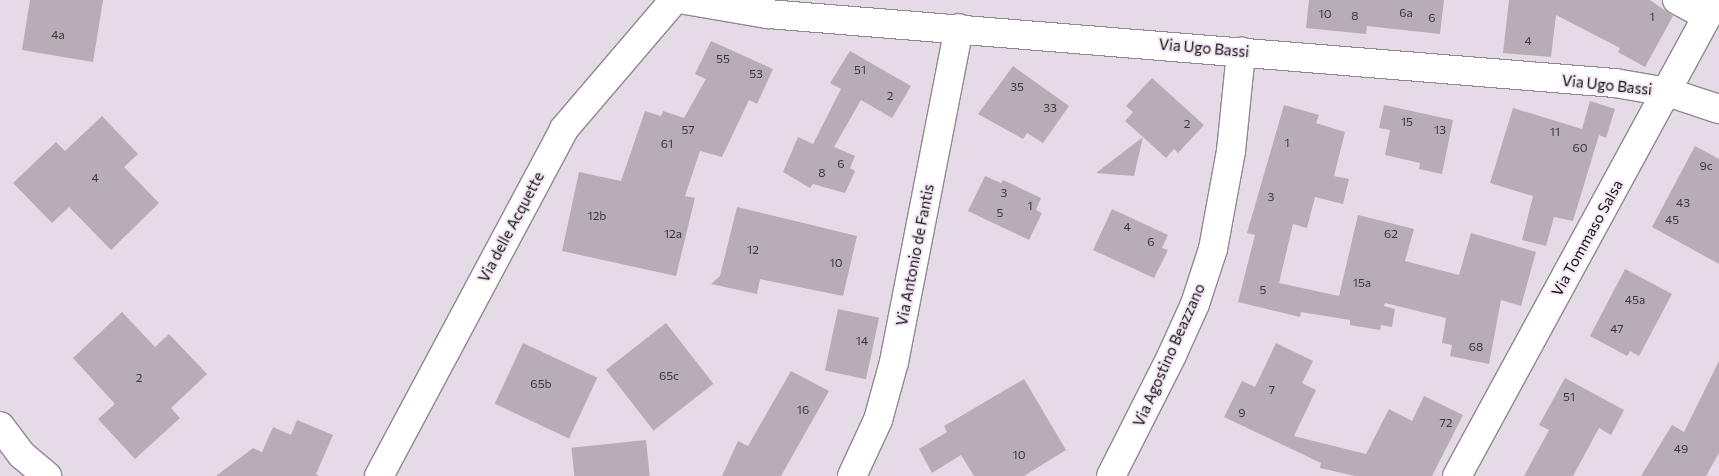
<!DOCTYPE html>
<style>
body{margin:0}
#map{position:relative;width:1719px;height:476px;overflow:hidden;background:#e5dbe6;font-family:Commissioner,sans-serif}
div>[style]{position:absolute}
.building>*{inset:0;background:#b7adb7;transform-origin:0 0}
.roads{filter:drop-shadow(1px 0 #918891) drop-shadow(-1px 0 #918891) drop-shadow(0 1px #918891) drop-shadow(0 -1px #918891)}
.minor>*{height:28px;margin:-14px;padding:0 14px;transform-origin:14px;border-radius:14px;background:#fff}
span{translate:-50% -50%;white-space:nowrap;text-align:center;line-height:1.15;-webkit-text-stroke:4px #f3e8f3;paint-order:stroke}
.number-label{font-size:12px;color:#3d373d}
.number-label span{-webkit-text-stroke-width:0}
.street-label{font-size:15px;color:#141014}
</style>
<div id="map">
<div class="building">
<div style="clip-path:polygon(30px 0,103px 0,93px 62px,22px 50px)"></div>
<div style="clip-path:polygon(1309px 0,1444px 0,1440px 34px,1367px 26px,1366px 34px,1306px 28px)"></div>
<div style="clip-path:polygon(1509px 0,1650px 0,1673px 16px,1645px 67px,1618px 52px,1620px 48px,1556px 15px,1551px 57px,1503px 53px)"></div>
<div style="clip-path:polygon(711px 41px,773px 69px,757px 104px,749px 100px,722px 157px,700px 151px,685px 196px,695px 198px,676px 276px,562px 251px,579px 172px,621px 181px,645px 111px,661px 116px,663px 111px,684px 118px,706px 79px,695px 74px)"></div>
<div style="clip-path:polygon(850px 51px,911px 86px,892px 118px,861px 100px,834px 147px,855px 156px,850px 168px,855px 171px,845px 193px,813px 184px,810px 188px,783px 172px,798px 137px,813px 144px,841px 89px,830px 83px)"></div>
<div style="clip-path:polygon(1013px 66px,1069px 106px,1043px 143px,1027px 133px,1023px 139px,978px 114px)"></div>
<div style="clip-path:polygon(1152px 78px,1204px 125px,1178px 153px,1174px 149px,1166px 158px,1143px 137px,1134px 176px,1096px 173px,1143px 137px,1125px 121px,1133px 112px,1126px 106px)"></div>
<div style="clip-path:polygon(1590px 101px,1615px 109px,1606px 138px,1599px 135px,1573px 221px,1554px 217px,1546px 246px,1522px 240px,1533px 196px,1490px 183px,1513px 108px,1582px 129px)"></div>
<div style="clip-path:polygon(1284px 105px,1319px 115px,1316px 123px,1345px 132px,1334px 176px,1349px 179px,1343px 204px,1315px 197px,1307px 228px,1293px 224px,1279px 283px,1339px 296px,1358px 215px,1414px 229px,1405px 261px,1459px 275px,1471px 233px,1536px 252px,1521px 306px,1501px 300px,1489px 364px,1450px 356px,1452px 345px,1442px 343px,1446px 318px,1385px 303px,1384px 306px,1395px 309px,1392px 327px,1381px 325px,1380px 330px,1350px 325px,1350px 320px,1301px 312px,1300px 317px,1238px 302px,1255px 235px,1247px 233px)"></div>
<div style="clip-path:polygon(1384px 105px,1453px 120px,1442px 174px,1419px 169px,1420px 163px,1385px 155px,1390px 130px,1379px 128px)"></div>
<div style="clip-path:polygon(102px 116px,138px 154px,124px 167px,159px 203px,111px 250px,69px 207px,52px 223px,13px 183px,56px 142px,65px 151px)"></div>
<div style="clip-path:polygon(1695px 146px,1719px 159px,1719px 264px,1652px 227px)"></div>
<div style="clip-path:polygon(985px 176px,1001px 183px,1003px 180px,1041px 198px,1036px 210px,1042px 213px,1029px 240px,968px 211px)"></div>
<div style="clip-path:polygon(737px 207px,857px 236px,843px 296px,760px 279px,757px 294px,711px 284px,720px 276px)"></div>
<div style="clip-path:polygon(1112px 209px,1168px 235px,1162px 248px,1168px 250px,1154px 278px,1093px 250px)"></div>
<div style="clip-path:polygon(1625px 269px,1672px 294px,1639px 356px,1630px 351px,1627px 356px,1590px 336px)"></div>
<div style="left:838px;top:309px;width:42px;height:63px;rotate:12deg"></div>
<div style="clip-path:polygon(122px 312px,155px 347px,169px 334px,207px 374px,171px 408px,180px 418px,135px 459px,98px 419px,115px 404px,73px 358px)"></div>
<div style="left:666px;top:323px;width:77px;height:76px;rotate:52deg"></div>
<div style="left:523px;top:343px;width:82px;height:67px;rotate:25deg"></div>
<div style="clip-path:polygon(1276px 343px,1313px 361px,1302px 383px,1316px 390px,1294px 436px,1366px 454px,1389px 409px,1412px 421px,1424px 396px,1463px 415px,1432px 476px,1355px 476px,1320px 468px,1321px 463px,1224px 417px,1242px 381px,1255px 387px)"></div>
<div style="clip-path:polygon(1719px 361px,1719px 453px,1706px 476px,1641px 476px,1672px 425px,1684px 432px)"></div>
<div style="clip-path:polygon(791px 371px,829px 391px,781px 476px,722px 476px,738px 441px,748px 446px)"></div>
<div style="clip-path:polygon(1565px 378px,1624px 410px,1611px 435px,1599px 428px,1573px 476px,1524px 476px,1549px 430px,1539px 425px)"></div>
<div style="clip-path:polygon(1024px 379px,1066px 450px,1024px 476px,974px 476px,961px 455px,932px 473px,919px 449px,947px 432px,944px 426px)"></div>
<div style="clip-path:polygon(297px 420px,333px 435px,316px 474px,319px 476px,216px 476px,253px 448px,262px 452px,273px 427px,291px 435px)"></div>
<div style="left:646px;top:440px;width:36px;height:75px;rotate:84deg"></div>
</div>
<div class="roads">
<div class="minor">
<div style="left:686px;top:0;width:83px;rotate:9.7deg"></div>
<div style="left:768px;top:14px;width:850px;rotate:4.66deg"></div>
<div style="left:1615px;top:83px;width:53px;rotate:9.8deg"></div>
<div style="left:1667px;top:92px;width:55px;rotate:18.1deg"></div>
<div style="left:1677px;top:0;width:34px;rotate:28deg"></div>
<div style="left:0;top:426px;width:36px;rotate:53deg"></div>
<div style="left:22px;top:455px;width:33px;rotate:40deg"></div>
<div style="left:379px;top:476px;width:393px;rotate:-61.9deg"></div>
<div style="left:564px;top:129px;width:170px;rotate:-49.5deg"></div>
<div style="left:852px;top:476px;width:62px;rotate:-65.1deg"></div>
<div style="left:878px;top:420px;width:60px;rotate:-74.6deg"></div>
<div style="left:894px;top:362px;width:340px;rotate:-79deg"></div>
<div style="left:1111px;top:476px;width:136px;rotate:-63.2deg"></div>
<div style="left:1172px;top:355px;width:56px;rotate:-65.7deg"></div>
<div style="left:1195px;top:304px;width:58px;rotate:-71.9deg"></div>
<div style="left:1213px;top:249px;width:100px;rotate:-79.6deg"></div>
<div style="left:1231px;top:151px;width:100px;rotate:-84.2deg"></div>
<div style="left:1457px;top:476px;width:542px;rotate:-61.45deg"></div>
</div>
</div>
<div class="number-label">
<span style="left:1406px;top:13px">6a</span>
<span style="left:1325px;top:14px">10</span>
<span style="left:1355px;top:16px">8</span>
<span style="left:1652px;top:17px">1</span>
<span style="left:1432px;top:18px">6</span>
<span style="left:58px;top:35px">4a</span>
<span style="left:1528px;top:41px">4</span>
<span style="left:723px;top:59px">55</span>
<span style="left:860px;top:70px">51</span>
<span style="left:756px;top:74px">53</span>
<span style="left:1017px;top:87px">35</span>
<span style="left:890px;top:96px">2</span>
<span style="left:1050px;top:108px">33</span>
<span style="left:1407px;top:122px">15</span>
<span style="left:1187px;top:124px">2</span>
<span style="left:688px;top:130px">57</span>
<span style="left:1440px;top:130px">13</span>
<span style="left:1555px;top:132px">11</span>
<span style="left:1287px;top:143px">1</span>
<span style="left:667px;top:144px">61</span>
<span style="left:1580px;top:148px">60</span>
<span style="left:841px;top:164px">6</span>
<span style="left:1706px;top:166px">9c</span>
<span style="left:822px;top:173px">8</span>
<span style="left:95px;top:178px">4</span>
<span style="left:1004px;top:193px">3</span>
<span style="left:1271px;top:197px">3</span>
<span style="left:1683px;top:203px">43</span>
<span style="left:1030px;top:206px">1</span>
<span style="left:1000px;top:213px">5</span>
<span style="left:597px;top:216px">12b</span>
<span style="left:1672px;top:220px">45</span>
<span style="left:1127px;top:227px">4</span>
<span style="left:673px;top:234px">12a</span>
<span style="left:1391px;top:234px">62</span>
<span style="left:1151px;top:242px">6</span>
<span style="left:753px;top:250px">12</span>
<span style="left:836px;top:263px">10</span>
<span style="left:1362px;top:283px">15a</span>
<span style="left:1263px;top:290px">5</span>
<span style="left:1635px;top:300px">45a</span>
<span style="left:1617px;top:329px">47</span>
<span style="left:862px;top:341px">14</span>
<span style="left:1476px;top:347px">68</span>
<span style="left:669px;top:376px">65c</span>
<span style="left:139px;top:378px">2</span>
<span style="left:541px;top:384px">65b</span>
<span style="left:1272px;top:390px">7</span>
<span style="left:1569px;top:397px">51</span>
<span style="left:803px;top:410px">16</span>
<span style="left:1242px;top:413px">9</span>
<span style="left:1446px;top:423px">72</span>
<span style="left:1681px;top:449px">49</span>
<span style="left:1019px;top:455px">10</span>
</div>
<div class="street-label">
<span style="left:1204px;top:48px;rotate:5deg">Via Ugo Bassi</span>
<span style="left:1607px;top:85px;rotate:6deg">Via Ugo Bassi</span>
<span style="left:511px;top:227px;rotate:-62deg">Via delle Acquette</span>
<span style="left:1587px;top:238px;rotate:-61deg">Via Tommaso Salsa</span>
<span style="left:915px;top:255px;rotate:-79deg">Via Antonio de Fantis</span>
<span style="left:1169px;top:355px;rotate:-66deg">Via Agostino Beazzano</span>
</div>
</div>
